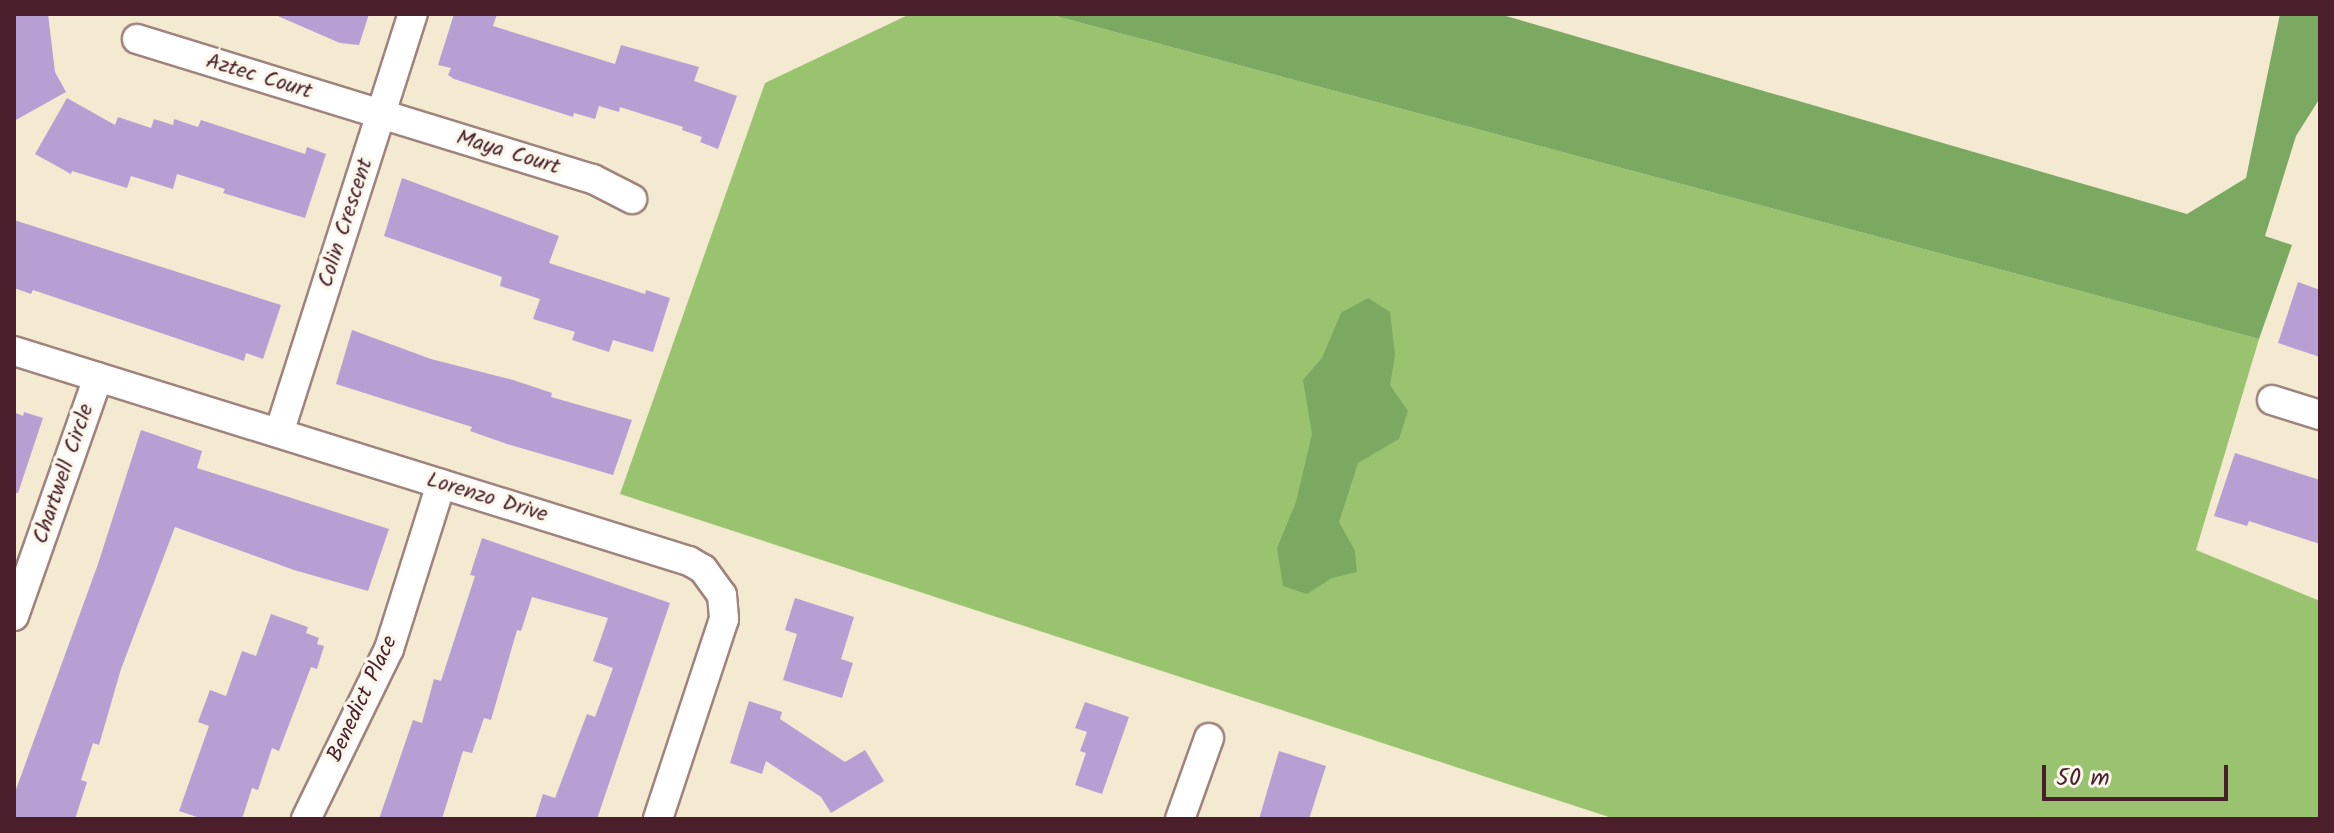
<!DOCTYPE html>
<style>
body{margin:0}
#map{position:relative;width:2334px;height:833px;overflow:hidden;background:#f4e9d1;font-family:Kalam,sans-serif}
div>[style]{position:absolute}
.green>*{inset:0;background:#9ac36f}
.forest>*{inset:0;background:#7ba962}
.building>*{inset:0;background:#b89fd3}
.roads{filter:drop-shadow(2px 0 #9f847e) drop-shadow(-2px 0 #9f847e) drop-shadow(0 2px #9f847e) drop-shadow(0 -2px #9f847e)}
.street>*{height:28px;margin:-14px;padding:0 14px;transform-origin:14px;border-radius:14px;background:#fff}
span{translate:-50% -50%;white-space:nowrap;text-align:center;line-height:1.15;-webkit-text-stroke:7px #fbf7ec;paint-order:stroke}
.street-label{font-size:22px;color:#4a1f2b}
.frame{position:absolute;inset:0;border:16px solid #4a1f2b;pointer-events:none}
.scale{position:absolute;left:2042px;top:765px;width:186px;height:36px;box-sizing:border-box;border:4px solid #4a1f2b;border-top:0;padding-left:10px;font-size:24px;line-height:28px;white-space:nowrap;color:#4a1f2b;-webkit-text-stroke:6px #fbf7ec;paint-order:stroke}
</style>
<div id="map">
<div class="green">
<div style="clip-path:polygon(910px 14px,1048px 14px,2259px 339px,2196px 550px,2320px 601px,2320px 819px,1615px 819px,620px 494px,765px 83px)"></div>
</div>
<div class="forest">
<div style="clip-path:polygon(1048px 14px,1499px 14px,2187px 214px,2246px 178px,2280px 14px,2320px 14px,2320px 98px,2296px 136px,2265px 236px,2292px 245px,2259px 339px)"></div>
<div style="clip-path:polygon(1368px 298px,1390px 312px,1395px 356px,1390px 385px,1408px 411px,1399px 439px,1358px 463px,1339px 522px,1355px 551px,1357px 572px,1332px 578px,1307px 594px,1283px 586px,1277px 548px,1296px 502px,1312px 434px,1303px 380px,1322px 358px,1341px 313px)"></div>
</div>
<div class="building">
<div style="clip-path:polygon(48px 14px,55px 72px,66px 92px,14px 121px,14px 15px)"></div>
<div style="clip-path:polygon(273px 14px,369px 14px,359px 45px,340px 43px)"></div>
<div style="clip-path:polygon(454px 14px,497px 14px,493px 26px,615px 64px,621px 45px,699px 67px,694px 81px,737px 96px,718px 149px,700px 142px,702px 137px,682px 130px,683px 127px,620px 107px,619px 112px,599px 106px,595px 119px,574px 113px,573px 117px,454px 79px,448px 75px,451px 68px,438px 65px)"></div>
<div style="clip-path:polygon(67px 98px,115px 125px,118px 117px,151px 128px,154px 119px,173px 125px,174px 119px,198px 127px,201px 120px,305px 154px,307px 147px,326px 154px,305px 218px,223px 193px,225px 189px,177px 174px,173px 189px,131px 176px,127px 188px,72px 171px,71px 174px,35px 154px)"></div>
<div style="clip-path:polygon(402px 178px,559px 236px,549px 263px,645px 294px,646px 290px,670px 298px,653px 352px,613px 340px,609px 352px,572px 340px,575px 332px,533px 319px,540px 299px,500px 286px,502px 277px,384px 236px)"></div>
<div style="clip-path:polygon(14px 220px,281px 305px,263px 359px,246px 353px,244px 361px,33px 290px,31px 294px,14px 288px)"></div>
<div style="clip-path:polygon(2298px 282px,2320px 290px,2320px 357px,2278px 343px)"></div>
<div style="clip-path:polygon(352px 330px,431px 359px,513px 380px,552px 393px,551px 397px,632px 420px,613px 475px,507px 444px,470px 431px,472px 427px,336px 384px)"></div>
<div style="clip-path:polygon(14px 412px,23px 416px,24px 412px,43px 418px,18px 493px,14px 493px)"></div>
<div style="clip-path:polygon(141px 430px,202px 451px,197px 468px,389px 529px,368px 591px,294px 570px,175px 527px,121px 669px,99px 745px,93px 743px,81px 780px,87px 782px,75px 819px,14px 819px,14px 795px,98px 564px)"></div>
<div style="clip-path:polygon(2235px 453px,2320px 480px,2320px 544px,2249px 521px,2247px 526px,2214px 516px)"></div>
<div style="clip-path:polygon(482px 538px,670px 603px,597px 819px,535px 819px,543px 794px,555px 798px,587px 714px,595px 717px,613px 668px,593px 661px,608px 618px,532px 597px,521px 631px,517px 630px,491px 720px,484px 718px,472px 753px,463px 751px,442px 819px,379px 819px,413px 720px,422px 723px,434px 679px,441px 681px,475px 576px,470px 575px)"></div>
<div style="clip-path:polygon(795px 598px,854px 617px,841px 659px,853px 663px,842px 698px,783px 680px,797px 634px,785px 630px)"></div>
<div style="clip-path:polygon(271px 614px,308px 627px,306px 633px,319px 638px,317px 644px,324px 646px,317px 669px,311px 667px,279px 751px,272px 748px,258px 790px,252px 788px,242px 819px,203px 819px,179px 811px,209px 726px,198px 722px,210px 690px,226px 696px,242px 651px,256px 656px)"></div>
<div style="clip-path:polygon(749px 701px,782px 712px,780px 719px,845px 762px,865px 750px,884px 781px,831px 813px,821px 797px,766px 761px,762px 774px,730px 763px)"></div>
<div style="clip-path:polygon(1085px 702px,1129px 717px,1102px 794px,1075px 785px,1086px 753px,1080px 751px,1087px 732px,1075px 728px)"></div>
<div style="clip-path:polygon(1279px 751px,1326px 766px,1309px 819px,1259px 819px)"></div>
</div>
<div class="roads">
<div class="street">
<div style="left:137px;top:39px;width:477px;rotate:17.1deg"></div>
<div style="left:593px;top:179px;width:44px;rotate:27.1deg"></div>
<div style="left:14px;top:351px;width:707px;rotate:17.28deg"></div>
<div style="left:689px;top:561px;width:16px;rotate:30deg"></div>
<div style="left:703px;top:569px;width:32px;rotate:54deg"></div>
<div style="left:722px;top:595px;width:24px;rotate:85deg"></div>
<div style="left:724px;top:619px;width:211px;rotate:108.3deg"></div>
<div style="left:2272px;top:400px;width:50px;rotate:17.4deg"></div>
<div style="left:279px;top:433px;width:440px;rotate:-72.3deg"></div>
<div style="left:14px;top:616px;width:253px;rotate:-70.6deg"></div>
<div style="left:306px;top:819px;width:189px;rotate:-64deg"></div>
<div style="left:389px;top:649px;width:173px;rotate:-72.5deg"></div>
<div style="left:1180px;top:819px;width:86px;rotate:-70.3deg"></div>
</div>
</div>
<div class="street-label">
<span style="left:259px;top:77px;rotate:17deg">Aztec Court</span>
<span style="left:508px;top:153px;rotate:17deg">Maya Court</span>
<span style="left:346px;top:223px;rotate:-72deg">Colin Crescent</span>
<span style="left:64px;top:474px;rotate:-71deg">Chartwell Circle</span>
<span style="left:487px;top:498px;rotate:17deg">Lorenzo Drive</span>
<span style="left:363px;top:699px;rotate:-65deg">Benedict Place</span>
</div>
<div class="frame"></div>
<div class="scale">50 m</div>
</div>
